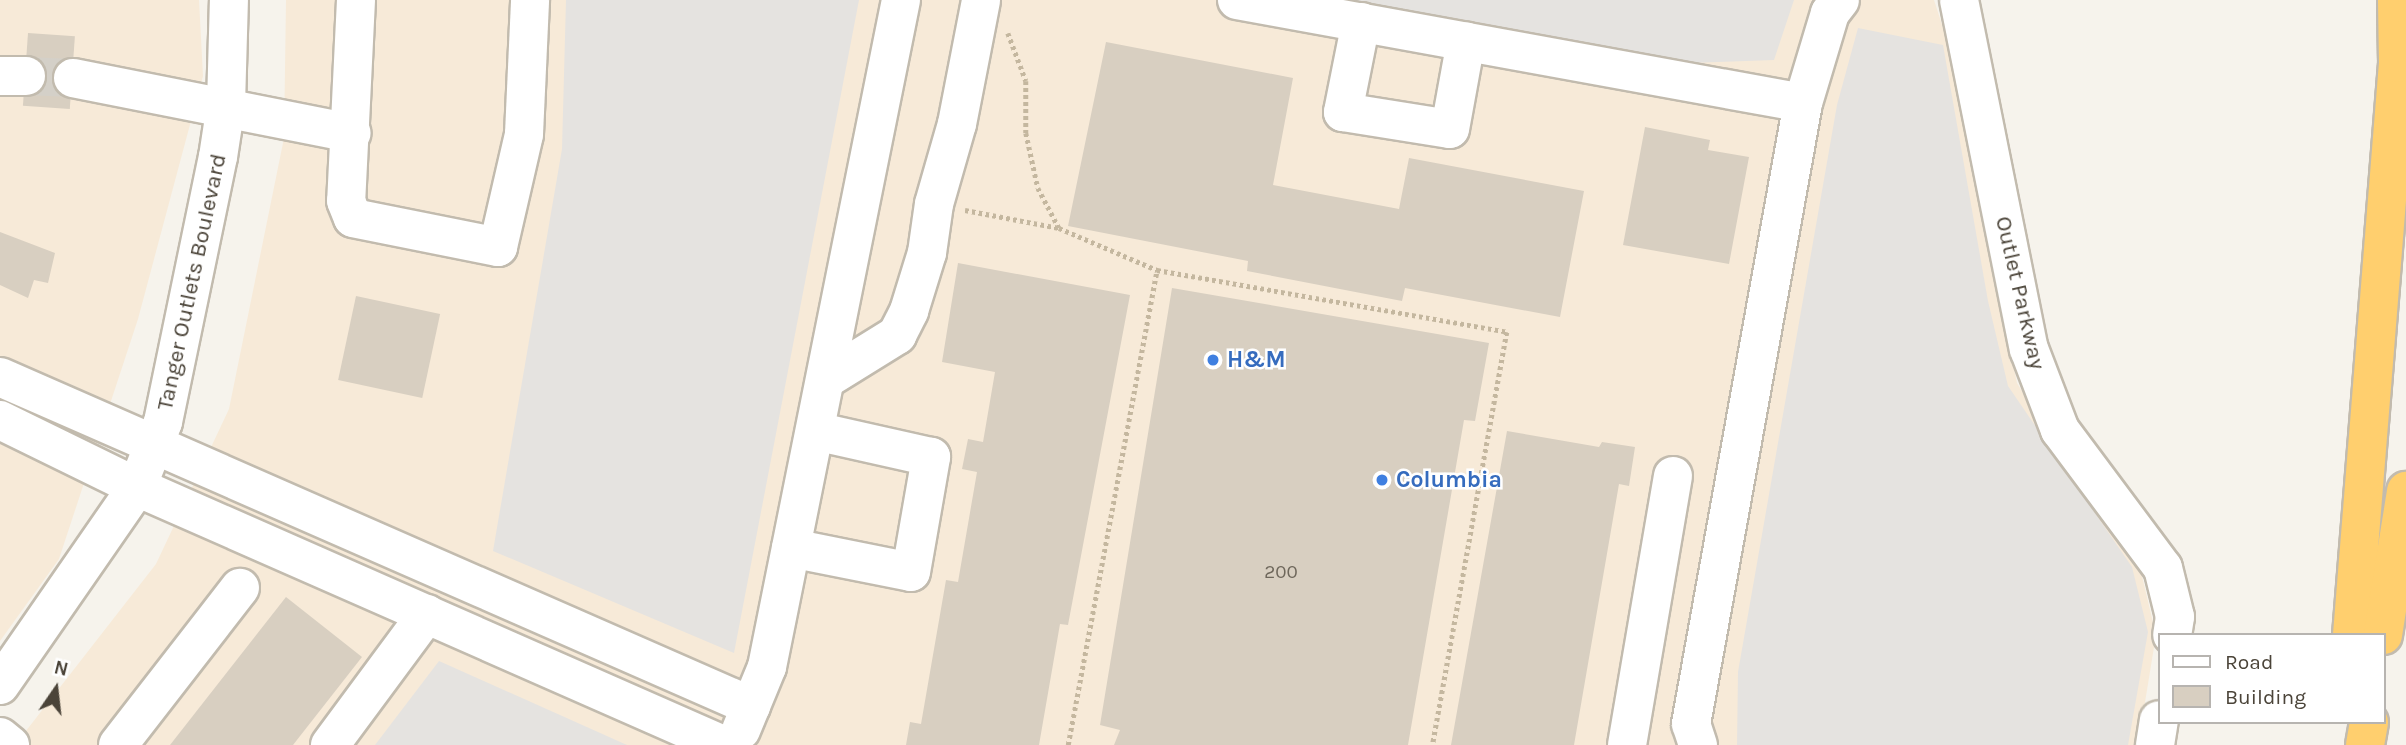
<!DOCTYPE html>
<style>
body{margin:0}
#map{position:relative;width:2406px;height:745px;overflow:hidden;background:#f6f3ec;font-family:Karla,sans-serif}
div>[style]{position:absolute}
.commercial>*{inset:0;background:#f7ead8}
.parking>*{inset:0;background:#e5e3e0}
.building>*{inset:0;background:#d8cfc1;transform-origin:0 0}
.minor-tunnel>*{height:38px;margin-top:-19px;transform-origin:0;background:repeating-linear-gradient(90deg,#d4d0c8 0 38px,transparent 0 57px)}
.path>*{height:4.5px;margin-top:-2.25px;transform-origin:0;background:repeating-linear-gradient(90deg,#c4b79f 0 3.5px,transparent 0 7px)}
.roads{filter:drop-shadow(2px 0 #c2bbae) drop-shadow(-2px 0 #c2bbae) drop-shadow(0 2px #c2bbae) drop-shadow(0 -2px #c2bbae)}
.minor>*{height:38px;margin:-19px;padding:0 19px;transform-origin:19px;border-radius:19px;background:#fff}
.highway>*{height:38px;margin:-19px;padding:0 19px;transform-origin:19px;border-radius:19px;background:#ffcf6e}
.dots>*{width:19px;height:19px;translate:-50% -50%;box-sizing:border-box;border:4px solid #fff;border-radius:50%}
span{translate:-50% -50%;white-space:nowrap;text-align:center;line-height:1.15;-webkit-text-stroke:5px #fff;paint-order:stroke}
.number-label{font-size:19px;color:#6e675b}
.number-label span{-webkit-text-stroke-width:0}
.street-label{font-size:23px;color:#4b4439}
.shop-label{font-size:23px;color:#366cbe;font-weight:700}
.left{translate:0 -50%;text-align:left}
.legend{position:absolute;left:2158px;top:633px;width:228px;height:91px;box-sizing:border-box;background:#fff;border:2px solid #b7b4b0;margin:0;padding:9px 12px;list-style:none;font-size:21px;color:#4b4439}
.legend li{display:flex;align-items:center;gap:14px;height:35px}
.legend b{width:35px;border:2px solid #b7b4b0}
.north{position:absolute;left:21px;top:654px;width:70px;height:70px;-webkit-text-stroke:5px #fff;paint-order:stroke;rotate:14deg;font-size:19px;font-weight:700;line-height:28px;text-align:center;color:#4b4439}
.north::after{content:'';display:block;margin:auto;width:24px;height:32px;background:#4b4439;clip-path:polygon(50% 0,100% 100%,50% 72%,0 100%)}
</style>
<div id="map">
<div class="commercial">
<div style="clip-path:polygon(0 0,199px 0,203px 76px,138px 319px,59px 559px,0 641px)"></div>
<div style="clip-path:polygon(286px 0,1934px 0,1947px 40px,2017px 383px,2071px 471px,2141px 572px,2156px 635px,2138px 745px,15px 745px,156px 564px,229px 409px,284px 138px)"></div>
</div>
<div class="parking">
<div style="clip-path:polygon(566px 0,859px 0,734px 653px,493px 551px,562px 149px)"></div>
<div style="clip-path:polygon(1325px 0,1794px 0,1774px 60px,1690px 63px)"></div>
<div style="clip-path:polygon(1858px 28px,1943px 45px,1988px 301px,2008px 386px,2132px 567px,2148px 632px,2128px 745px,1737px 745px,1738px 672px,1837px 105px)"></div>
<div style="clip-path:polygon(439px 661px,627px 745px,375px 745px)"></div>
</div>
<div class="building">
<div style="left:28px;top:33px;width:47px;height:73px;rotate:4deg"></div>
<div style="clip-path:polygon(1106px 42px,1293px 78px,1273px 185px,1399px 209px,1409px 158px,1584px 191px,1560px 317px,1405px 288px,1402px 301px,1247px 271px,1248px 261px,1068px 226px)"></div>
<div style="clip-path:polygon(1645px 127px,1710px 140px,1708px 150px,1749px 157px,1729px 264px,1623px 245px)"></div>
<div style="clip-path:polygon(0 232px,55px 253px,48px 283px,34px 280px,28px 298px,0 285px)"></div>
<div style="clip-path:polygon(958px 263px,1130px 295px,1068px 625px,1060px 624px,1039px 745px,906px 745px,910px 722px,921px 724px,946px 580px,958px 582px,977px 472px,962px 469px,968px 439px,983px 442px,995px 372px,942px 362px)"></div>
<div style="clip-path:polygon(1172px 288px,1489px 343px,1475px 421px,1464px 420px,1408px 745px,1114px 745px,1120px 730px,1100px 725px)"></div>
<div style="left:356px;top:296px;width:86px;height:86px;rotate:12deg"></div>
<div style="clip-path:polygon(1507px 431px,1599px 447px,1602px 442px,1635px 447px,1629px 486px,1619px 484px,1574px 745px,1451px 745px)"></div>
<div style="clip-path:polygon(286px 597px,362px 657px,293px 745px,170px 745px)"></div>
</div>
<div class="minor-tunnel">
<div style="left:26px;top:76px;width:47px;rotate:2.4deg"></div>
</div>
<div class="path">
<div style="left:1008px;top:33px;width:51px;rotate:69.4deg"></div>
<div style="left:1026px;top:81px;width:52px;rotate:90deg"></div>
<div style="left:1026px;top:133px;width:56px;rotate:77.7deg"></div>
<div style="left:1038px;top:188px;width:45px;rotate:62.3deg"></div>
<div style="left:965px;top:210px;width:96px;rotate:10.8deg"></div>
<div style="left:1059px;top:228px;width:107px;rotate:23.2deg"></div>
<div style="left:1068px;top:745px;width:483px;rotate:-79.4deg"></div>
<div style="left:1157px;top:270px;width:355px;rotate:10deg"></div>
<div style="left:1507px;top:332px;width:420px;rotate:100.2deg"></div>
</div>
<div class="roads">
<div class="minor">
<div style="left:356px;top:0;width:201px;rotate:92.8deg"></div>
<div style="left:346px;top:201px;width:18px;rotate:68deg"></div>
<div style="left:353px;top:218px;width:148px;rotate:11.3deg"></div>
<div style="left:498px;top:247px;width:116px;rotate:-77deg"></div>
<div style="left:524px;top:134px;width:134px;rotate:-87.4deg"></div>
<div style="left:1237px;top:0;width:575px;rotate:10.31deg"></div>
<div style="left:1959px;top:0;width:356px;rotate:78.7deg"></div>
<div style="left:2029px;top:349px;width:87px;rotate:69.1deg"></div>
<div style="left:2060px;top:430px;width:172px;rotate:53.3deg"></div>
<div style="left:2163px;top:568px;width:50px;rotate:76.2deg"></div>
<div style="left:2175px;top:617px;width:18px;rotate:99deg"></div>
<div style="left:1361px;top:22px;width:92px;rotate:101.3deg"></div>
<div style="left:1343px;top:112px;width:108px;rotate:9deg"></div>
<div style="left:1450px;top:129px;width:89px;rotate:-79.7deg"></div>
<div style="left:0;top:76px;width:26px"></div>
<div style="left:73px;top:78px;width:284px;rotate:11.2deg"></div>
<div style="left:0;top:377px;width:820px;rotate:23.66deg"></div>
<div style="left:826px;top:379px;width:84px;rotate:-31.8deg"></div>
<div style="left:897px;top:335px;width:27px;rotate:-63deg"></div>
<div style="left:909px;top:311px;width:61px;rotate:-72.8deg"></div>
<div style="left:927px;top:253px;width:49px;rotate:-81.9deg"></div>
<div style="left:934px;top:204px;width:83px;rotate:-74deg"></div>
<div style="left:957px;top:124px;width:126px;rotate:-79deg"></div>
<div style="left:0;top:420px;width:153px;rotate:26.1deg"></div>
<div style="left:137px;top:487px;width:640px;rotate:23.76deg"></div>
<div style="left:791px;top:548px;width:122px;rotate:11.3deg"></div>
<div style="left:911px;top:572px;width:117px;rotate:-80.1deg"></div>
<div style="left:931px;top:457px;width:119px;rotate:-167.4deg"></div>
<div style="left:0;top:685px;width:241px;rotate:-55.3deg"></div>
<div style="left:137px;top:487px;width:70px;rotate:-68.2deg"></div>
<div style="left:163px;top:422px;width:271px;rotate:-78.3deg"></div>
<div style="left:218px;top:157px;width:53px;rotate:-81.3deg"></div>
<div style="left:226px;top:105px;width:105px;rotate:-88.4deg"></div>
<div style="left:741px;top:730px;width:68px;rotate:-67.6deg"></div>
<div style="left:767px;top:667px;width:680px;rotate:-78.64deg"></div>
<div style="left:0;top:737px;width:13px;rotate:39deg"></div>
<div style="left:118px;top:745px;width:199px;rotate:-52.2deg"></div>
<div style="left:330px;top:745px;width:163px;rotate:-53.5deg"></div>
<div style="left:1627px;top:745px;width:273px;rotate:-80.3deg"></div>
<div style="left:1698px;top:745px;width:22px;rotate:-108deg"></div>
<div style="left:1691px;top:724px;width:631px;rotate:-79.78deg"></div>
<div style="left:1803px;top:103px;width:94px;rotate:-73.3deg"></div>
<div style="left:1830px;top:13px;width:16px;rotate:-52deg"></div>
<div style="left:2155px;top:745px;width:25px;rotate:-81deg"></div>
</div>
<div class="highway">
<div style="left:2352px;top:635px;width:574px;rotate:-85.4deg"></div>
<div style="left:2398px;top:63px;width:63px;rotate:-90.9deg"></div>
<div style="left:2383px;top:635px;width:146px;rotate:-80.9deg"></div>
<div style="left:2365px;top:745px;width:23px;rotate:-80deg"></div>
</div>
</div>
<div class="dots">
<div style="left:1213px;top:360px;background:#3f7fe0"></div>
<div style="left:1382px;top:480px;background:#3f7fe0"></div>
</div>
<div class="number-label">
<span style="left:1281px;top:573px">200</span>
</div>
<div class="street-label">
<span style="left:192px;top:282px;rotate:-78deg">Tanger Outlets Boulevard</span>
<span style="left:2020px;top:293px;rotate:77deg">Outlet Parkway</span>
</div>
<div class="shop-label">
<span class="left" style="left:1227px;top:360px">H&amp;M</span>
<span class="left" style="left:1396px;top:480px">Columbia</span>
</div>
<ul class="legend">
<li><b style="height:9px;background:#fff"></b>Road</li>
<li><b style="height:19px;background:#d8cfc1"></b>Building</li>
</ul>
<div class="north">N</div>
</div>
